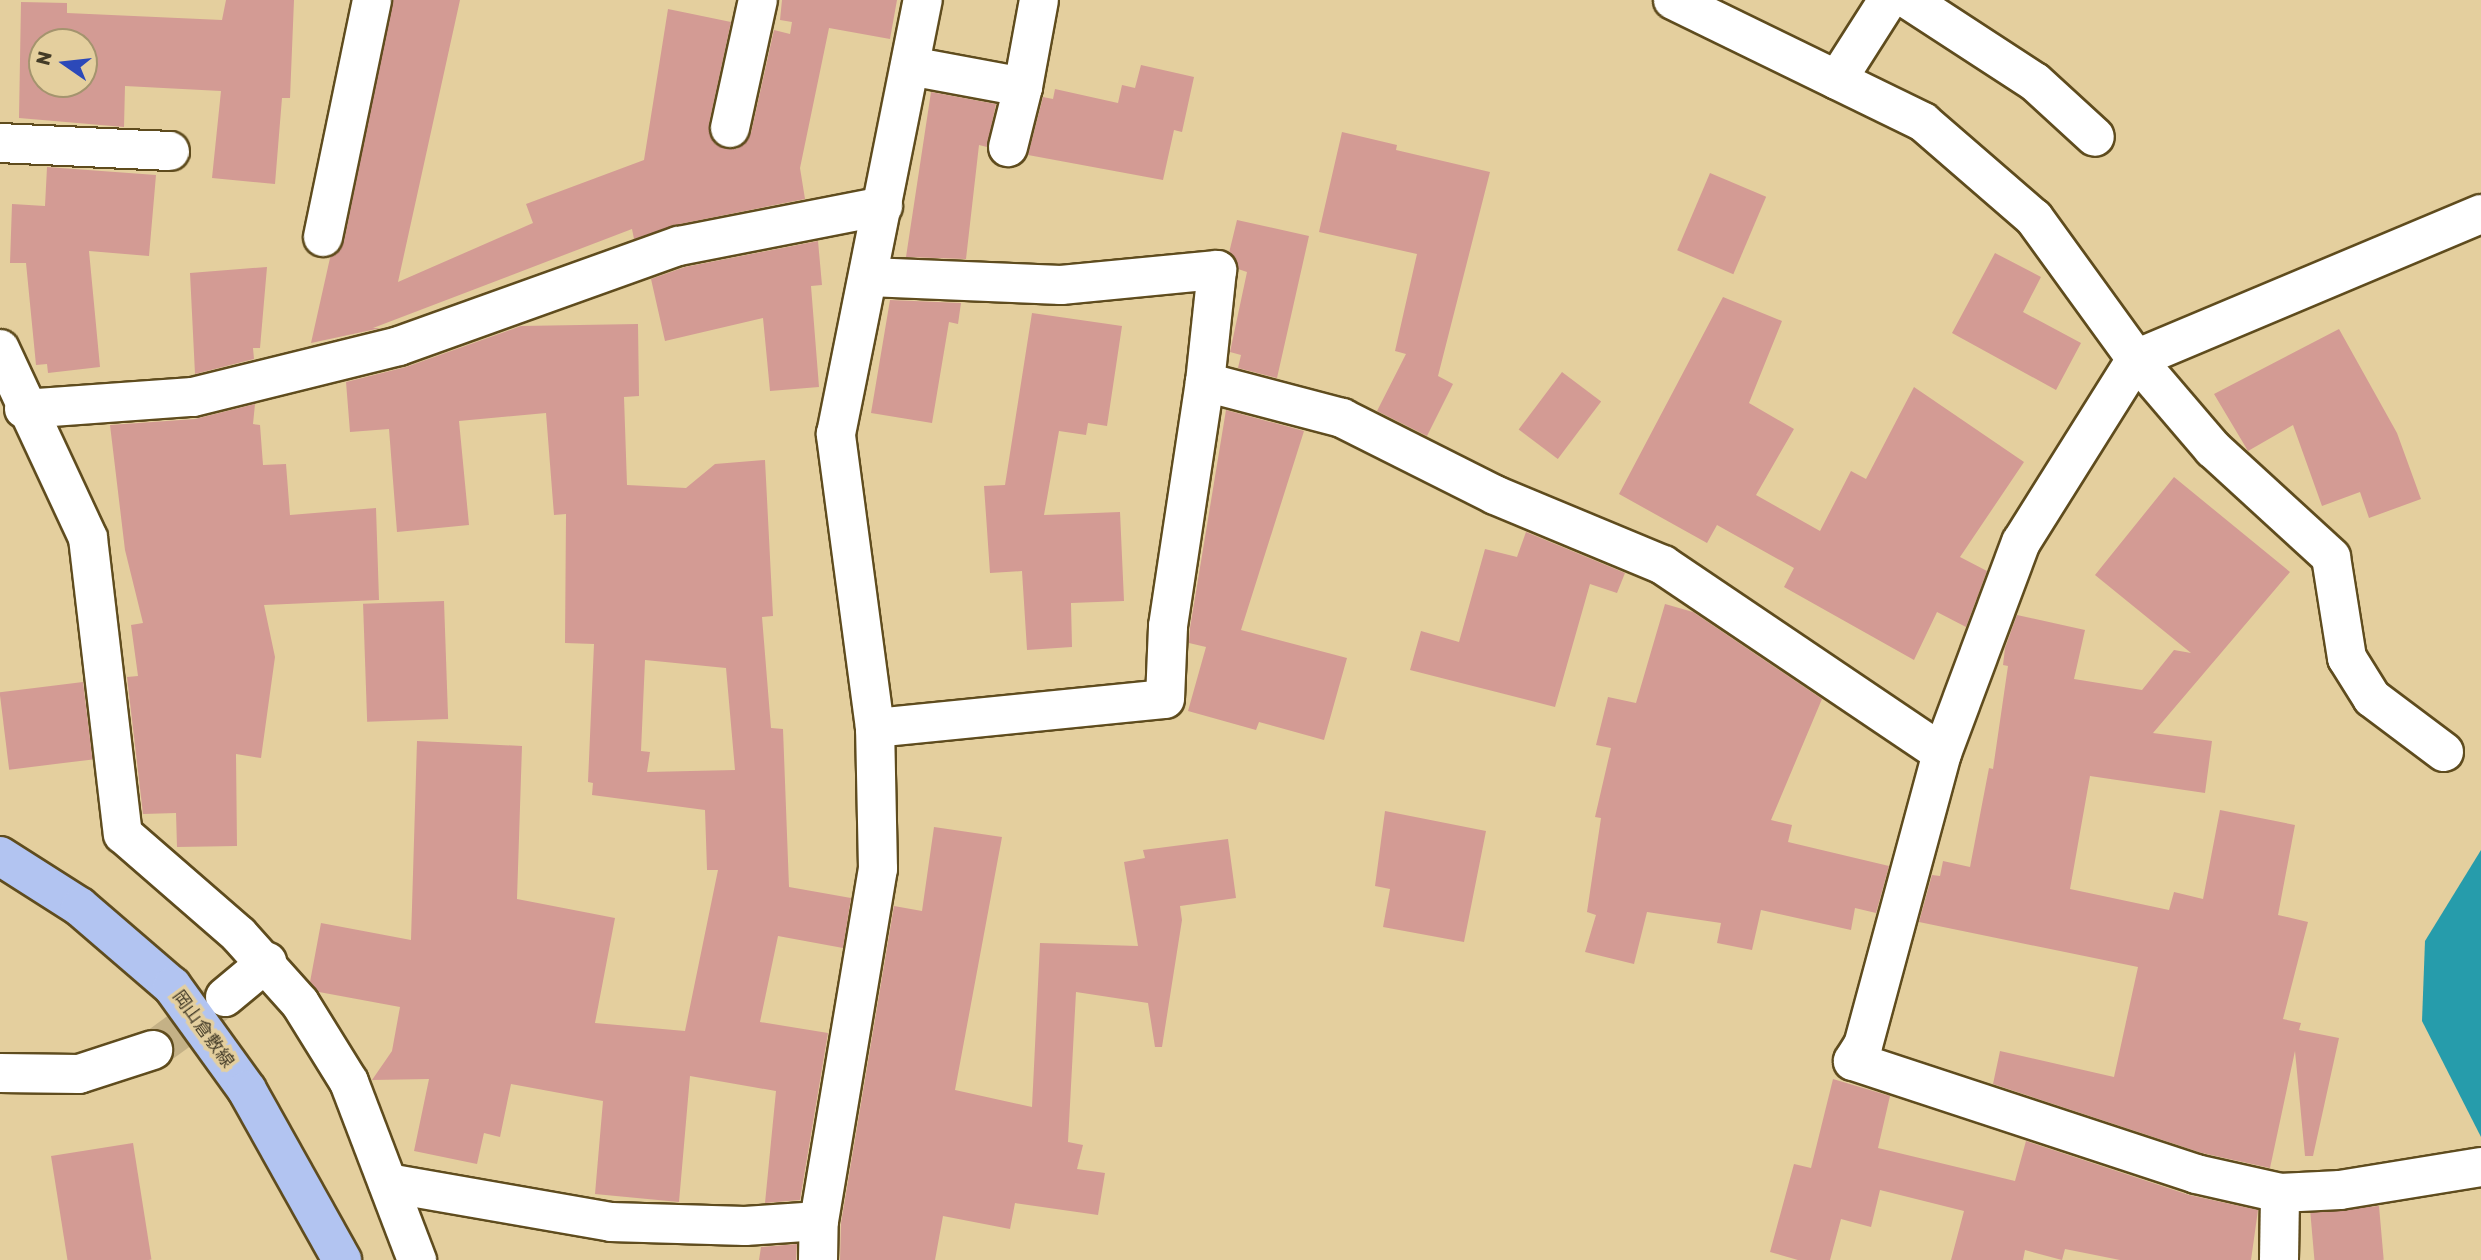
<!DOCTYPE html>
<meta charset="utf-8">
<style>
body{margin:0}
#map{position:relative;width:2481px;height:1260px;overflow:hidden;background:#e4cf9e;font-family:Rubik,"Noto Sans JP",sans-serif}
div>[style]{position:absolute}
.water>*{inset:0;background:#269cab}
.building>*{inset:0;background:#d39b94;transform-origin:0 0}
.minor-tunnel>*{height:38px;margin-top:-19px;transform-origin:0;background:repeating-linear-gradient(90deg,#c4b186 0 38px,transparent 0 57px)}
.roads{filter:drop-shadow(2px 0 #5f4c1e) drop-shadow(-2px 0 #5f4c1e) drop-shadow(0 2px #5f4c1e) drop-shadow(0 -2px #5f4c1e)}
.minor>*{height:38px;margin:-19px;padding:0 19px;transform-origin:19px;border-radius:19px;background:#fff}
.major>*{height:38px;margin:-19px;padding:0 19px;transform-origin:19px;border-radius:19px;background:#b2c4f1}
span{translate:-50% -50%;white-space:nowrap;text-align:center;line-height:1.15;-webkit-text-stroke:7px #e4cf9e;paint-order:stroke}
.street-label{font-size:18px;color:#433b27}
.north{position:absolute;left:28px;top:28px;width:70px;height:70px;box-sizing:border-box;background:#e4cf9e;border:2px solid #a4946e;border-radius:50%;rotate:284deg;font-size:19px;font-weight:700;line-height:28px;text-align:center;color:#433b27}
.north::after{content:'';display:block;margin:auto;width:24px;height:32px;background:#2c49b9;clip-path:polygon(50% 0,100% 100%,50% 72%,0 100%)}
</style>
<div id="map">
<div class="water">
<div style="clip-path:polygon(2481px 850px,2481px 1137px,2422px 1021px,2425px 941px)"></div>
</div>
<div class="building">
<div style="clip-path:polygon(evenodd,226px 0,294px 0,290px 98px,282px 98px,275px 184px,212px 178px,221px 91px,125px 86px,124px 127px,19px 118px,21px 2px,67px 3px,67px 13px,222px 20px,226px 0,42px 42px,84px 42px,84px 84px,42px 84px,42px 42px)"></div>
<div style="clip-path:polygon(393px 0,460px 0,398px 282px,533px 223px,526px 204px,644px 160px,668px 9px,731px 22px,709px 124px,715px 144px,726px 149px,737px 149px,751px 133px,774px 30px,790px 34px,792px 22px,780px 20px,782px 0,897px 0,890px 39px,829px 28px,800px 168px,805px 199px,675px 225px,634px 239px,632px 229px,373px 328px,381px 328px,311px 343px,330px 258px,344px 241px)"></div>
<div style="clip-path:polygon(1141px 65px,1194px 77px,1182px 132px,1174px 130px,1163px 180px,1028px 155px,1043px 97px,1053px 99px,1055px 89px,1118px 103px,1122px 85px,1135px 88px)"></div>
<div style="clip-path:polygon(931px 92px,996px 104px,987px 147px,979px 145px,966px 259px,906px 257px)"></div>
<div style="clip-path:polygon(1342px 132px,1397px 145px,1396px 150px,1490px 172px,1438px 376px,1453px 384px,1427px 436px,1377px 411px,1406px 354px,1395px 351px,1417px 254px,1319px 232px)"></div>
<div style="clip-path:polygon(47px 167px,156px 175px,149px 256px,89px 251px,100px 367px,48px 373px,47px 364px,36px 365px,26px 263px,10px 263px,12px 204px,45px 206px)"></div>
<div style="left:1710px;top:173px;width:61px;height:84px;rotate:23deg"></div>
<div style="clip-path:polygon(1237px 220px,1309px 236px,1277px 378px,1238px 368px,1241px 355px,1230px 352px,1247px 272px,1238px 269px,1229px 253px)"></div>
<div style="clip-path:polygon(818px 241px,822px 285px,811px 286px,819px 387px,770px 391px,763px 318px,665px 341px,651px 279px,685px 267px)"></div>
<div style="clip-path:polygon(1995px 253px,2041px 277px,2023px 312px,2081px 343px,2056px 390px,1952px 333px)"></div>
<div style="clip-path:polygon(267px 267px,260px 348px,253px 348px,254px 359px,195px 374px,190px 273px)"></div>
<div style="clip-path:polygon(1723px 297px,1782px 321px,1749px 403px,1794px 429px,1756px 495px,1820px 531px,1851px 471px,1866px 479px,1914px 387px,2024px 462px,1960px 557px,1987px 571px,1966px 627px,1937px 612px,1914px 660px,1784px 587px,1794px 568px,1717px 525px,1707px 543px,1619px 494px)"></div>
<div style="clip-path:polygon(890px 300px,961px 303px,958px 324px,949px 322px,932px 423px,871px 413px)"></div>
<div style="clip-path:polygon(1032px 313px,1122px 326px,1107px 426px,1088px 423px,1086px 435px,1059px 431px,1044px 515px,1120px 512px,1124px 601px,1071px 603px,1072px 647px,1027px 650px,1022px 571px,990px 573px,984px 486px,1005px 485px)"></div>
<div style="clip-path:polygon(evenodd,638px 324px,639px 396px,624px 397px,627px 485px,686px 488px,715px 464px,765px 460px,773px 616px,762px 617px,771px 728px,783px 729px,789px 887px,851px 898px,843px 948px,778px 936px,760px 1022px,828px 1033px,800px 1200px,765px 1203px,776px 1091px,690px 1076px,679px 1202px,595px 1194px,603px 1101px,511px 1084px,500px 1137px,484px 1133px,477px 1164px,414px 1151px,429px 1079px,372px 1080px,392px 1051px,400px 1007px,319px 992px,310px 982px,321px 923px,411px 940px,417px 741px,522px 746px,517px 899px,615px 918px,595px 1023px,685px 1031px,718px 870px,707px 870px,705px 810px,592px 795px,593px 783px,588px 782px,594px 644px,565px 643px,566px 514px,554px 515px,546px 413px,459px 421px,469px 525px,397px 532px,389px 429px,350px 432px,346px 382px,406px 367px,521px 326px,638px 324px,645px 660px,726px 668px,735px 770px,647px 772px,650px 752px,641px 751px,645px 660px)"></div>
<div style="clip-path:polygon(2339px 329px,2397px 433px,2421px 499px,2369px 518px,2360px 492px,2322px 506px,2293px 425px,2248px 451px,2214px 394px)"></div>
<div style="left:1562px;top:372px;width:49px;height:72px;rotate:37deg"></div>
<div style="clip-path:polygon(255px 404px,253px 424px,260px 425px,263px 465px,286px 464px,290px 515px,376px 508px,379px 600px,264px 605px,275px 657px,261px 758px,236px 754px,237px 846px,177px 847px,176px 813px,143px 814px,127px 677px,138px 676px,131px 625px,143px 623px,125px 550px,110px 425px,195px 419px)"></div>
<div style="clip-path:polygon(1226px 410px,1304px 431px,1241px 630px,1347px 658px,1324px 740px,1259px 722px,1256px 730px,1188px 711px,1206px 647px,1189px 643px,1190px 628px)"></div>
<div style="clip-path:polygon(2174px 477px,2290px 572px,2153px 733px,2212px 741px,2205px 793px,2090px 776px,2070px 889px,2169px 910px,2174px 892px,2203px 899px,2220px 810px,2295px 825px,2278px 915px,2308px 922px,2283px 1019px,2301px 1023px,2299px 1030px,2339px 1038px,2313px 1156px,2305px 1156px,2295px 1051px,2270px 1168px,2202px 1153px,1993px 1084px,2000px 1051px,2114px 1077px,2138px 967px,1919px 922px,1932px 875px,1940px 876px,1943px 861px,1970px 867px,1989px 768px,1993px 769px,2008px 666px,2003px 665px,2005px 648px,2017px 615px,2085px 630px,2074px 679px,2142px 690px,2174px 650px,2191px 653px,2095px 575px)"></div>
<div style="clip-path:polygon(1526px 532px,1625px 573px,1617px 593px,1590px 584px,1555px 707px,1410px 670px,1421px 631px,1459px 642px,1485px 549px,1517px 557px)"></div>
<div style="left:444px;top:601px;width:118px;height:81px;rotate:88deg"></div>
<div style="clip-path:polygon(1665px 604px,1693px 612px,1822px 699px,1771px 820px,1792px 825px,1788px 842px,1889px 866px,1876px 913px,1855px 908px,1851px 930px,1761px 910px,1752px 950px,1717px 943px,1721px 923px,1647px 912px,1634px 964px,1585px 952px,1596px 915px,1587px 912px,1601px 818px,1595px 817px,1611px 748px,1596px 745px,1608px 697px,1636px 703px)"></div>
<div style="left:83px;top:682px;width:78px;height:84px;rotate:83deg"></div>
<div style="clip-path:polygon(1385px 811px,1486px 831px,1464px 942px,1383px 927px,1390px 889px,1375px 886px)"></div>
<div style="clip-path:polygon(934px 827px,1002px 837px,955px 1090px,1032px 1107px,1040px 943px,1138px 946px,1124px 862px,1145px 858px,1143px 850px,1228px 839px,1236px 898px,1180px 906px,1182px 920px,1162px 1047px,1155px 1047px,1148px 1003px,1076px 992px,1068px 1142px,1083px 1145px,1077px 1169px,1105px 1173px,1098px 1215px,1015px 1203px,1010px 1229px,943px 1216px,935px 1260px,840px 1260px,841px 1223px,894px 906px,922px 911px)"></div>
<div style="clip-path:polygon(1833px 1079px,1890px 1096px,1878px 1148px,2015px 1181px,2026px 1141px,2189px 1195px,2258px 1210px,2251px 1260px,2120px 1260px,2065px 1249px,2062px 1260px,2025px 1250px,2023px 1260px,1951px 1260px,1964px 1211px,1880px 1190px,1871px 1227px,1841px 1219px,1830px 1260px,1798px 1260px,1770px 1252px,1794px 1164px,1811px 1168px)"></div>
<div style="left:133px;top:1143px;width:118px;height:83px;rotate:81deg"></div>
<div style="left:2379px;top:1206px;width:54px;height:69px;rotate:85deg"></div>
<div style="clip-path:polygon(797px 1244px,796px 1260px,759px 1260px,761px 1247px)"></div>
</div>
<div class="minor-tunnel">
<div style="left:153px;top:1050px;width:87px;rotate:-36.1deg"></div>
</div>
<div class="roads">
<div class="minor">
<div style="left:1673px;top:0;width:278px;rotate:26deg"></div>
<div style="left:1923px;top:122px;width:147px;rotate:40.9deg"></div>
<div style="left:2034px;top:218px;width:174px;rotate:54.1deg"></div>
<div style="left:2136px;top:359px;width:216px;rotate:122.1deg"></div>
<div style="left:2021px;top:542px;width:225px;rotate:110.5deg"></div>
<div style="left:1942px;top:753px;width:302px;rotate:105.1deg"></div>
<div style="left:1863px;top:1045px;width:19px;rotate:122deg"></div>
<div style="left:1853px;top:1061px;width:361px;rotate:18.2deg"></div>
<div style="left:2196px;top:1174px;width:86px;rotate:12.7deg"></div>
<div style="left:2280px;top:1193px;width:60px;rotate:-2.9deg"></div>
<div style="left:2340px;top:1190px;width:143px;rotate:-9.3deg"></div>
<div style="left:1909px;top:0;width:150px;rotate:33.1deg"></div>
<div style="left:2035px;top:82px;width:81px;rotate:42.5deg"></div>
<div style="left:910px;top:66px;width:115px;rotate:10.5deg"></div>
<div style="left:1023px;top:87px;width:62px;rotate:104deg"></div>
<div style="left:1837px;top:80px;width:95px;rotate:-57.5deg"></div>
<div style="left:1023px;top:87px;width:88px;rotate:-79.6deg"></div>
<div style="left:730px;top:128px;width:131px;rotate:-77.7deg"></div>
<div style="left:0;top:143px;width:170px;rotate:2.7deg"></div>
<div style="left:323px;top:237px;width:242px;rotate:-78.3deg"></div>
<div style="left:869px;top:277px;width:192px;rotate:2.4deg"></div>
<div style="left:1061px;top:285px;width:157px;rotate:-5.5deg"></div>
<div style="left:1217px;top:270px;width:113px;rotate:96.1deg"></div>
<div style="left:1205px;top:382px;width:142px;rotate:14.7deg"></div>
<div style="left:1342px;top:418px;width:171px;rotate:26.7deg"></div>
<div style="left:1495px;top:495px;width:182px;rotate:22.6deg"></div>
<div style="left:1663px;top:565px;width:336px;rotate:34deg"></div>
<div style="left:0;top:349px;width:208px;rotate:65deg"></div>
<div style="left:88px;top:538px;width:298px;rotate:83.3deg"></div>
<div style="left:123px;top:834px;width:154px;rotate:41deg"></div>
<div style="left:239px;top:935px;width:91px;rotate:48.1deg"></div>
<div style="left:300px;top:1003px;width:93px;rotate:58.2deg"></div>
<div style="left:349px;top:1082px;width:191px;rotate:69.1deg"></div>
<div style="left:24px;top:409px;width:169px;rotate:-4.1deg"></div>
<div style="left:193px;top:397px;width:212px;rotate:-13.9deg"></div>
<div style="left:399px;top:346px;width:297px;rotate:-19.7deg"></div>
<div style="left:679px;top:246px;width:208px;rotate:-11.1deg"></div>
<div style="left:875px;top:728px;width:291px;rotate:-5.7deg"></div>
<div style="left:1165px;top:699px;width:73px;rotate:-87.6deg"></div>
<div style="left:1168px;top:626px;width:247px;rotate:-81.4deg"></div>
<div style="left:2444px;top:752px;width:90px;rotate:-143.1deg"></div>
<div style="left:2372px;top:698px;width:47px;rotate:-122deg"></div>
<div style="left:2347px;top:658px;width:102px;rotate:-99deg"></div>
<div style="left:2331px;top:557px;width:160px;rotate:-137.5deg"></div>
<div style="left:2213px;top:449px;width:118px;rotate:-130.5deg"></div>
<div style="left:2136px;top:359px;width:374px;rotate:-22.8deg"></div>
<div style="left:225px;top:997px;width:55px;rotate:-39.8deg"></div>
<div style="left:0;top:1073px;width:79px;rotate:0.7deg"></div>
<div style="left:79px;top:1074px;width:78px;rotate:-18deg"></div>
<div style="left:388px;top:1183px;width:226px;rotate:9.9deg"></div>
<div style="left:611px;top:1222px;width:134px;rotate:1.7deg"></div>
<div style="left:745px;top:1226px;width:74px;rotate:-3.9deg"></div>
<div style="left:818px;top:1260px;width:39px;rotate:-89deg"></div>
<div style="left:819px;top:1221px;width:357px;rotate:-80.5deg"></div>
<div style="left:878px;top:869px;width:141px;rotate:-91.2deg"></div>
<div style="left:875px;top:728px;width:297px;rotate:-97.6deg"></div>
<div style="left:836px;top:434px;width:443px;rotate:-78.7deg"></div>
<div style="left:2279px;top:1260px;width:67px;rotate:-89.1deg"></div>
</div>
<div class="major">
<div style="left:0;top:856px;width:95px;rotate:32.5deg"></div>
<div style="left:80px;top:907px;width:121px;rotate:40.7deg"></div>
<div style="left:172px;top:986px;width:128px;rotate:54.2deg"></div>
<div style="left:247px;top:1090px;width:195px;rotate:60.8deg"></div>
</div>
</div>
<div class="street-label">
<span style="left:203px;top:1029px;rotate:54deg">岡山倉敷線</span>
</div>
<div class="north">N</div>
</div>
